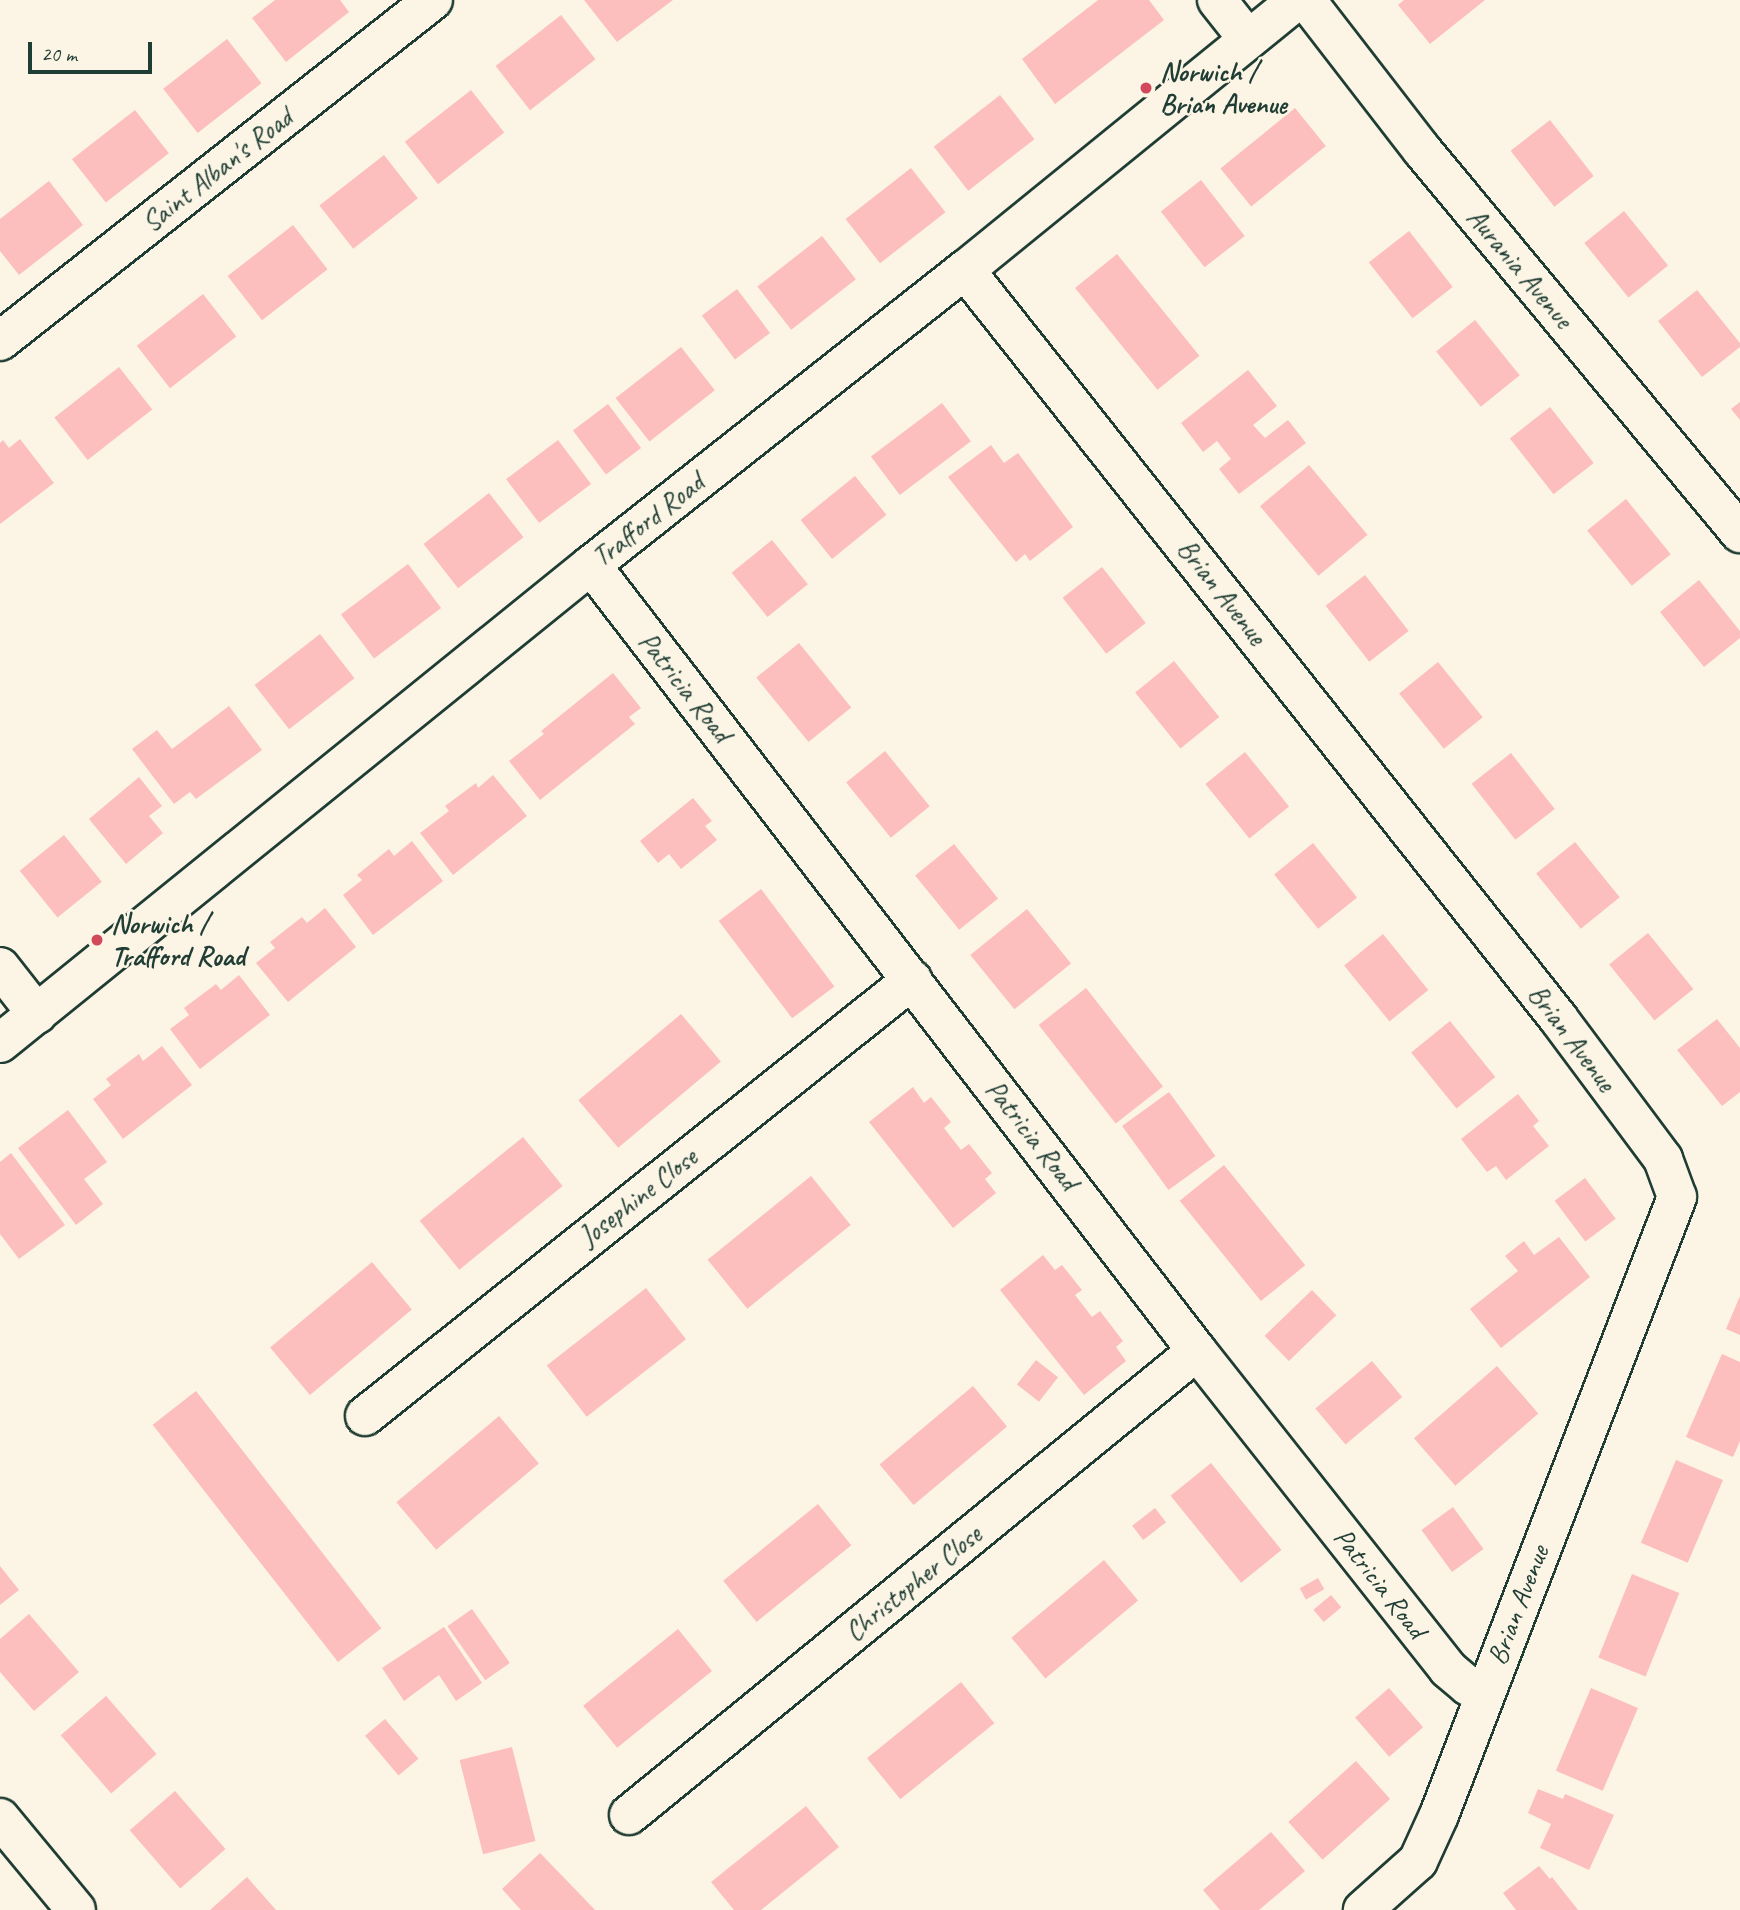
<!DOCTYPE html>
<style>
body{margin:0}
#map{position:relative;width:1740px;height:1910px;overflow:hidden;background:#fcf5e5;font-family:Caveat,sans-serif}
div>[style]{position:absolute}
.building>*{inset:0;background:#fcbfbe;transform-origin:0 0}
.roads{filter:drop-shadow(2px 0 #1f3d34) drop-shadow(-2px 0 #1f3d34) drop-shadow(0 2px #1f3d34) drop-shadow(0 -2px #1f3d34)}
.street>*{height:38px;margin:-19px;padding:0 19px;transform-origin:19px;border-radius:19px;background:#fcf5e5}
.dots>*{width:19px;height:19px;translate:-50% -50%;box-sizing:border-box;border:4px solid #fcf5e5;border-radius:50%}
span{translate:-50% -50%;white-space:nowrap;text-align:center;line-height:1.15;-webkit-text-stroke:5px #fcf5e5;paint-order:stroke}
.poi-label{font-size:28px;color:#1f3d34;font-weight:700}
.left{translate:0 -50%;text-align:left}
.street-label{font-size:28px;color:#1f3d34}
.scale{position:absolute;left:28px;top:42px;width:124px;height:32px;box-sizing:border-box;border:4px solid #1f3d34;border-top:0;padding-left:9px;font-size:21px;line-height:24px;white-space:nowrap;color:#1f3d34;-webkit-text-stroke:5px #fcf5e5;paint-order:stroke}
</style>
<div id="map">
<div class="building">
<div style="clip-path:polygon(275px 0,340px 0,349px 12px,286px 62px,252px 18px)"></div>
<div style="clip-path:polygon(584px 0,673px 0,617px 42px)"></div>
<div style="clip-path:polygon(1098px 0,1149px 0,1164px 20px,1055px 104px,1022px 59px)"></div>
<div style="clip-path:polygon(1404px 0,1485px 0,1430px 44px,1398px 5px)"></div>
<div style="left:561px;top:15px;width:56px;height:83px;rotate:52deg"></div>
<div style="left:227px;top:39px;width:56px;height:81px;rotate:52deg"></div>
<div style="left:471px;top:90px;width:54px;height:84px;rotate:52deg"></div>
<div style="left:1000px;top:95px;width:56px;height:84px;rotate:52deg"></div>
<div style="left:1295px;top:108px;width:49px;height:96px;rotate:51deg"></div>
<div style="left:135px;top:110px;width:55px;height:80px;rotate:52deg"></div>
<div style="left:1550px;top:120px;width:71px;height:50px;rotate:52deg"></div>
<div style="left:384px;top:155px;width:55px;height:82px;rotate:52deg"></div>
<div style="left:911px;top:168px;width:56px;height:83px;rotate:52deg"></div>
<div style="left:1201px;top:180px;width:71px;height:51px;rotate:52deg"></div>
<div style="clip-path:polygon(49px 181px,83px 225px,19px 275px,0 251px,0 219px)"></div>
<div style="left:1624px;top:211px;width:70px;height:51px;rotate:51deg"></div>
<div style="left:293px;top:225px;width:56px;height:83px;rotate:52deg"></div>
<div style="left:1409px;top:231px;width:71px;height:51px;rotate:52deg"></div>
<div style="left:822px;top:236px;width:55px;height:82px;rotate:52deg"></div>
<div style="left:1117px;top:254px;width:131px;height:54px;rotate:51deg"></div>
<div style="left:737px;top:289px;width:55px;height:44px;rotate:53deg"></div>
<div style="clip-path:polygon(1697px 290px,1740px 343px,1740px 347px,1702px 377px,1658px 321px)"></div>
<div style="left:203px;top:294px;width:54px;height:84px;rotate:52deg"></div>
<div style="left:1475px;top:320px;width:71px;height:50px;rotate:51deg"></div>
<div style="left:681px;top:347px;width:55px;height:83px;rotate:52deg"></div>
<div style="left:119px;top:367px;width:54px;height:82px;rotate:52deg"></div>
<div style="clip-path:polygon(1248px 370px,1277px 406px,1253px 425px,1265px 438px,1288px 420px,1306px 443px,1239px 494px,1219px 469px,1231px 459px,1217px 441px,1203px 452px,1181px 423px)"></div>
<div style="clip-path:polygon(1740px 402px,1740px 420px,1731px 409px)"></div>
<div style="left:942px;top:403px;width:48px;height:89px;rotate:53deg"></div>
<div style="left:608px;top:404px;width:55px;height:44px;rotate:53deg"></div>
<div style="left:1550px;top:407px;width:71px;height:51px;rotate:52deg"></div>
<div style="clip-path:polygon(20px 439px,54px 483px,0 524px,0 443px,3px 440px,9px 448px)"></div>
<div style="left:558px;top:440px;width:55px;height:65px;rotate:53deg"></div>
<div style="clip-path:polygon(991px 445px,1004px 463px,1018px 453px,1073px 527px,1030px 561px,1025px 554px,1016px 562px,948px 477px)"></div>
<div style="left:1309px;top:465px;width:91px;height:64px;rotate:50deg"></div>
<div style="left:855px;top:476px;width:50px;height:70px;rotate:51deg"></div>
<div style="left:489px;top:493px;width:56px;height:83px;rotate:52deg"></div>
<div style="left:1626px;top:499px;width:71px;height:50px;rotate:51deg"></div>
<div style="left:772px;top:540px;width:57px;height:52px;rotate:51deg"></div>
<div style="left:408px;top:564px;width:55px;height:84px;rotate:53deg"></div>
<div style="left:1102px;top:567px;width:71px;height:50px;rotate:52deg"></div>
<div style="left:1365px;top:575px;width:71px;height:50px;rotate:52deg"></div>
<div style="clip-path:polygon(1699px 580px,1740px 631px,1740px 638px,1704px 667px,1660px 612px)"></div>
<div style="left:320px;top:634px;width:56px;height:83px;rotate:52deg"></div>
<div style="left:799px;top:643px;width:83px;height:55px;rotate:51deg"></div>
<div style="left:1174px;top:661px;width:72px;height:50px;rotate:51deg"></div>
<div style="left:1438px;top:662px;width:71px;height:50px;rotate:51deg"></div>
<div style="clip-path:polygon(613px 673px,641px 708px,629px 717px,635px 724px,540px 800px,509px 761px,544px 734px,541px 731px)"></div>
<div style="clip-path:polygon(229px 706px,262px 750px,196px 799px,190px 792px,174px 804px,132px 749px,157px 730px,172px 749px)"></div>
<div style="left:885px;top:751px;width:71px;height:50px;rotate:51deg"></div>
<div style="left:1245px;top:752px;width:70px;height:51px;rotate:51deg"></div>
<div style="left:1511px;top:753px;width:71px;height:50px;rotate:52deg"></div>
<div style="clip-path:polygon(493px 775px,527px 816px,453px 875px,420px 833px,449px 811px,445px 806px,476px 783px,478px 788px)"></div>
<div style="clip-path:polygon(139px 777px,162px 806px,149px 816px,163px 833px,126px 864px,89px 819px)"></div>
<div style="clip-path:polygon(693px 798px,712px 821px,705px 826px,717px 840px,681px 869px,669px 854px,658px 863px,640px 841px)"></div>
<div style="left:64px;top:835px;width:60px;height:57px;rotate:51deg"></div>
<div style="clip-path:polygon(412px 841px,443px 881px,373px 935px,343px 895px,362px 880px,357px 875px,389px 849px,394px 856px)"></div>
<div style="left:1575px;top:842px;width:71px;height:50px;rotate:51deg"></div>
<div style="left:1313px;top:843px;width:70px;height:50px;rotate:51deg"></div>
<div style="left:954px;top:844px;width:70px;height:50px;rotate:51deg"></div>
<div style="left:761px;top:889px;width:122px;height:53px;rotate:53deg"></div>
<div style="clip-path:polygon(325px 908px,356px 947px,288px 1002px,256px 963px,275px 948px,270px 942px,302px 917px,307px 923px)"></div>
<div style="left:1027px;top:909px;width:70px;height:73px;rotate:51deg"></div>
<div style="left:1648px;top:933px;width:72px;height:50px;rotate:51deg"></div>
<div style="left:1383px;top:934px;width:72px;height:50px;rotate:51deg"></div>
<div style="clip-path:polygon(239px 975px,270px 1015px,200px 1069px,170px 1029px,189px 1015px,184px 1008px,216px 984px,221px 990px)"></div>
<div style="left:1086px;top:988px;width:125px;height:60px;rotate:52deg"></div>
<div style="left:681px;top:1014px;width:62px;height:134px;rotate:50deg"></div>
<div style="clip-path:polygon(1717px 1019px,1740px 1048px,1740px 1092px,1722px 1106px,1677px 1050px)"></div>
<div style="left:1450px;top:1021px;width:72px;height:50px;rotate:51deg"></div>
<div style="clip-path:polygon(162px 1046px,192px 1085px,123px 1139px,93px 1099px,111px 1085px,106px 1079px,139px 1054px,143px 1061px)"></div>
<div style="clip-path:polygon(913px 1087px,924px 1103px,931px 1097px,951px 1122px,944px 1128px,961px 1150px,969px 1144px,992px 1173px,985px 1179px,996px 1193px,953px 1228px,869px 1122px)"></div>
<div style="left:1169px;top:1092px;width:79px;height:58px;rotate:54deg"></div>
<div style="clip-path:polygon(1518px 1094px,1539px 1121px,1533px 1126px,1549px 1146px,1506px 1180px,1496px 1166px,1487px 1172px,1461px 1139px)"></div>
<div style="clip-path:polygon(68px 1110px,107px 1162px,84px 1179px,103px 1204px,76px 1225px,18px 1148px)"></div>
<div style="left:523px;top:1137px;width:63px;height:133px;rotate:51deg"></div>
<div style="clip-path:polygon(11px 1153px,65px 1225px,19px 1259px,0 1234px,0 1162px)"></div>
<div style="left:1224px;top:1165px;width:129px;height:57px;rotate:51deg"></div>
<div style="left:811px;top:1176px;width:63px;height:133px;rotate:51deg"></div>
<div style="left:1585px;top:1178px;width:51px;height:38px;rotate:53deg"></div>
<div style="clip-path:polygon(1559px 1237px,1590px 1277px,1501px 1348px,1470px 1309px,1518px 1271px,1505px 1256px,1524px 1241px,1534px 1255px)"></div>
<div style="clip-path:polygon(1043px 1255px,1055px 1270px,1062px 1265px,1082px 1290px,1075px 1295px,1092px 1317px,1100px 1311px,1123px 1341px,1116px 1347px,1126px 1361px,1084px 1395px,1000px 1290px)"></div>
<div style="left:372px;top:1262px;width:62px;height:133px;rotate:50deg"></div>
<div style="left:646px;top:1288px;width:65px;height:126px;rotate:52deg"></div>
<div style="left:1312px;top:1290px;width:35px;height:66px;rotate:46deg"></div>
<div style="clip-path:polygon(1740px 1296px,1740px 1335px,1726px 1329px)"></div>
<div style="clip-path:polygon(1722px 1354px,1740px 1362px,1740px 1441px,1733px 1457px,1686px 1437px)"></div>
<div style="left:1036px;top:1360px;width:28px;height:31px;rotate:38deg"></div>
<div style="left:1372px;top:1361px;width:47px;height:74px;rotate:50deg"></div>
<div style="left:1497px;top:1366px;width:63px;height:110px;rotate:49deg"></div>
<div style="left:973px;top:1386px;width:53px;height:122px;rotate:50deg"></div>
<div style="left:196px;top:1391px;width:301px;height:55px;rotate:52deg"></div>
<div style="left:499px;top:1416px;width:62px;height:134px;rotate:50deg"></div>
<div style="left:1676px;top:1460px;width:51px;height:90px;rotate:23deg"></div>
<div style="left:1211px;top:1463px;width:112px;height:52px;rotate:51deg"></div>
<div style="left:818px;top:1504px;width:53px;height:122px;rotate:51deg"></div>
<div style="left:1453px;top:1507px;width:52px;height:39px;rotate:54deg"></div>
<div style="left:1155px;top:1508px;width:18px;height:29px;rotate:52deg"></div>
<div style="left:1104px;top:1560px;width:53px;height:121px;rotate:50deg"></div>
<div style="clip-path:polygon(0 1566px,19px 1590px,0 1605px)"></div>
<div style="left:1632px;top:1574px;width:51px;height:90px;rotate:22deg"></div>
<div style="left:1318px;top:1578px;width:13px;height:21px;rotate:61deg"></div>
<div style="left:1331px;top:1595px;width:16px;height:23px;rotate:50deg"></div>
<div style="left:472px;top:1609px;width:66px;height:30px;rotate:55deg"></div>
<div style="clip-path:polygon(29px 1614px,79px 1672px,34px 1711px,0 1672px,0 1639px)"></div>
<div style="clip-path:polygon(444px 1627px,482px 1683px,456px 1701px,439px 1675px,404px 1701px,382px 1668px)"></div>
<div style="left:678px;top:1629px;width:54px;height:122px;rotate:51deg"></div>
<div style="left:961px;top:1682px;width:53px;height:121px;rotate:51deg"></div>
<div style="left:1389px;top:1688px;width:52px;height:45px;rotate:49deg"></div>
<div style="left:1591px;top:1688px;width:51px;height:90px;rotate:23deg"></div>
<div style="left:106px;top:1696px;width:77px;height:60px;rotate:49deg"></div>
<div style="left:385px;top:1719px;width:52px;height:26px;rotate:50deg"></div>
<div style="left:512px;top:1747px;width:97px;height:54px;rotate:76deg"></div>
<div style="left:1356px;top:1761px;width:51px;height:91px;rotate:48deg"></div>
<div style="clip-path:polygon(1538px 1789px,1563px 1799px,1565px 1794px,1614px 1815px,1589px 1870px,1540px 1848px,1551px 1824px,1528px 1813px)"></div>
<div style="left:175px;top:1791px;width:77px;height:60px;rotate:49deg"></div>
<div style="clip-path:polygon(806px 1806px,839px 1847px,761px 1910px,734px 1910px,711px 1882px)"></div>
<div style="clip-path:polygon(1271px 1832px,1305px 1871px,1259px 1910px,1220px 1910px,1203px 1890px)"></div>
<div style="clip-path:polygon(540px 1853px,574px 1888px,595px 1910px,521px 1910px,502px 1889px)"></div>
<div style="clip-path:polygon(1539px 1866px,1550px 1879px,1552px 1877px,1578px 1910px,1516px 1910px,1503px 1893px)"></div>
<div style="clip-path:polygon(247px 1877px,276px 1910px,210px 1910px)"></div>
</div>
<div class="roads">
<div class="street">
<div style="left:1217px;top:0;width:48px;rotate:51.7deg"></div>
<div style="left:1306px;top:0;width:190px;rotate:52.3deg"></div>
<div style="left:1422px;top:150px;width:498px;rotate:50.3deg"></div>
<div style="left:965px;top:270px;width:955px;rotate:51.59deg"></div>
<div style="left:1558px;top:1018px;width:176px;rotate:53.3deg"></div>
<div style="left:1663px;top:1159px;width:40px;rotate:69.8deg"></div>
<div style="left:1677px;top:1197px;width:662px;rotate:111.06deg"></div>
<div style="left:1439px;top:1815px;width:51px;rotate:114.5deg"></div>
<div style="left:1418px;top:1861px;width:74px;rotate:138.3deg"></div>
<div style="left:0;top:341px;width:551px;rotate:-38.22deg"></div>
<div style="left:591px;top:565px;width:992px;rotate:52.37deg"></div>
<div style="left:1197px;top:1351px;width:405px;rotate:51.7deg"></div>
<div style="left:1448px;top:1669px;width:26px;rotate:40deg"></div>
<div style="left:1468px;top:1686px;width:17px;rotate:24deg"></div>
<div style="left:0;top:967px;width:60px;rotate:51.8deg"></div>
<div style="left:0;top:1043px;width:760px;rotate:-38.97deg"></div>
<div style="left:591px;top:565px;width:476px;rotate:-38.3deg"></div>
<div style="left:965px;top:270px;width:428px;rotate:-39.1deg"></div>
<div style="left:365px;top:1416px;width:700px;rotate:-38.56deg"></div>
<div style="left:629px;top:1815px;width:733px;rotate:-39.25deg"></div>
<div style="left:0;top:1818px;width:119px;rotate:50.4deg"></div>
</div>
</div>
<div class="dots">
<div style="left:1146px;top:88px;background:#d1495b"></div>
<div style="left:97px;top:940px;background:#d1495b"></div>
</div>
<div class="poi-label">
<span class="left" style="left:1160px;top:88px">Norwich /<br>Brian Avenue</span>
<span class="left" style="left:111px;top:940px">Norwich /<br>Trafford Road</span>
</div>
<div class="street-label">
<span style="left:217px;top:170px;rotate:-38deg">Saint Alban's Road</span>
<span style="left:1520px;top:268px;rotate:50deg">Aurania Avenue</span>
<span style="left:648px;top:520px;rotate:-38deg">Trafford Road</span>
<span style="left:1222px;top:592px;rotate:52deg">Brian Avenue</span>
<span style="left:685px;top:687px;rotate:52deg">Patricia Road</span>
<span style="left:1572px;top:1038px;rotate:53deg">Brian Avenue</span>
<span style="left:1032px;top:1135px;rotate:52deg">Patricia Road</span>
<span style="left:638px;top:1197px;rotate:-38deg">Josephine Close</span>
<span style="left:913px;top:1583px;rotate:-39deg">Christopher Close</span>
<span style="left:1380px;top:1583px;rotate:52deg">Patricia Road</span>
<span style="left:1518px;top:1605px;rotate:-69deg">Brian Avenue</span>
</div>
<div class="scale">20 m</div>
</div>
